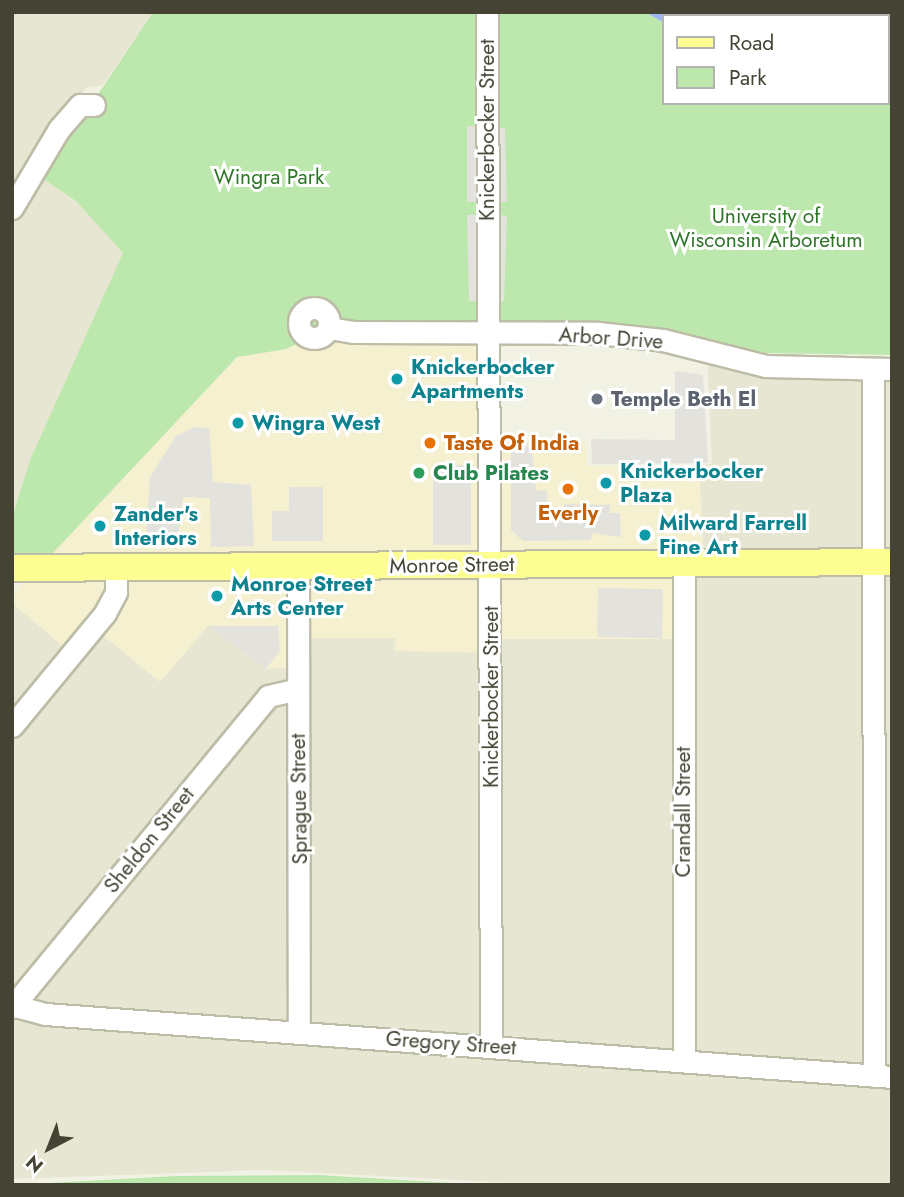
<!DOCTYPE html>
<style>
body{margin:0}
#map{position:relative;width:904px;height:1197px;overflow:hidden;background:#f2f2e4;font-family:Jost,sans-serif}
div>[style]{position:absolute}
.residential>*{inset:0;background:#e6e6d2}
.commercial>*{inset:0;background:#f5f0cf}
.green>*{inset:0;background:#bce7ad}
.parking>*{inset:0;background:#e3e2dd;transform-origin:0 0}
.water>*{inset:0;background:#a0b8f0}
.roads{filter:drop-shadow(2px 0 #bdbca7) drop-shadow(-2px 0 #bdbca7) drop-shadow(0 2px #bdbca7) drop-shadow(0 -2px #bdbca7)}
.minor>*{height:21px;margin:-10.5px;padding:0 10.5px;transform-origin:10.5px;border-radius:10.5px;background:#fff}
.minor>.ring{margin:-10.5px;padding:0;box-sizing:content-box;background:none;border:21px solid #fff;border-radius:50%}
.major>*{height:26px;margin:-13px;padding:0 13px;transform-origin:13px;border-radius:13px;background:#fdfe92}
.dots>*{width:19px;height:19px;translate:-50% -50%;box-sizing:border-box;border:4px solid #fff;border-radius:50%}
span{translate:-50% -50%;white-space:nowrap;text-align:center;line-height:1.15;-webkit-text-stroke:6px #fff;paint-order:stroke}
.street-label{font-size:21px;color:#444334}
.park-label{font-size:21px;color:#2f7528}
.culture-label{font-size:21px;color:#0d838f;font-weight:700}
.left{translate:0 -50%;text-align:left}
.worship-label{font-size:21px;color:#5b616d;font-weight:700}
.food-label{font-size:21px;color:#c56008;font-weight:700}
.leisure-label{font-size:21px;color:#27864d;font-weight:700}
.frame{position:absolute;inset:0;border:14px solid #444334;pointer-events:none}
.legend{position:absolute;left:662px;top:14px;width:228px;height:91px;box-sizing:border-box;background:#fff;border:2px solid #b4b4ae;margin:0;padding:9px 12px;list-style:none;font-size:21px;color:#444334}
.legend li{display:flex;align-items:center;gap:14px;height:35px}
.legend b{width:35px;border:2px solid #b4b4ae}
.north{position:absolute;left:14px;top:1113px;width:70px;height:70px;-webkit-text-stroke:5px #fff;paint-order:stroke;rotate:222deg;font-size:19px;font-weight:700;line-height:28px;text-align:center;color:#444334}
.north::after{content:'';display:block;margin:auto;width:24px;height:32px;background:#444334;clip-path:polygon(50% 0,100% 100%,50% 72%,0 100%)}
</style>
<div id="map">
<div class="residential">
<div style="clip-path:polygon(12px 12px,153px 12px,102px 86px,87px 87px,44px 139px,42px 178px,76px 201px,124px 253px,30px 460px,12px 518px)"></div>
<div style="clip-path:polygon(707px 352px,892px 369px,892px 1185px,552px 1185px,265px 1170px,12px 1179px,12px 603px,79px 659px,101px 634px,208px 626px,266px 669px,296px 638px,395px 638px,395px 651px,491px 639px,683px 590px,704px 562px,699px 465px,712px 464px)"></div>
</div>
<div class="commercial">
<div style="clip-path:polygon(488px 333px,490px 440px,585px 441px,587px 466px,699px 465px,704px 563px,684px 564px,683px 639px,492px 639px,491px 653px,395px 651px,395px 638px,297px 638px,296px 667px,266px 669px,208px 626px,160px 682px,101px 634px,79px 660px,12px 603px,12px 596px,26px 580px,237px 357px,325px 336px)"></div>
</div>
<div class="green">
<div style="clip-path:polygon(153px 12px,645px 12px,664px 23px,664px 103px,888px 103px,888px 87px,892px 87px,892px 355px,757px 353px,346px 321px,286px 349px,237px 357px,52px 554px,12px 554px,12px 518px,30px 460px,123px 253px,76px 201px,42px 178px)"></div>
<div style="clip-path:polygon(318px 1175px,485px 1185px,12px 1185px,176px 1176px)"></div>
</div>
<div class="parking">
<div style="clip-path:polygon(467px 126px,505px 128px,507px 202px,496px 202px,496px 214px,507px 216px,504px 301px,469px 301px,467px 215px,479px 215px,478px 202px,467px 202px)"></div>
<div style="clip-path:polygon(675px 371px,703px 375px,708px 463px,592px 464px,591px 439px,675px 440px)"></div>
<div style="clip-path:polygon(195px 427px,209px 428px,213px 482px,251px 485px,254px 546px,211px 547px,210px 498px,183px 497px,177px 546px,145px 546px,150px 477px,176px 436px)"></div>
<div style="clip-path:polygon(511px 442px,531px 443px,536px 490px,547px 491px,548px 516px,564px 516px,564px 504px,610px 505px,610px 513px,620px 513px,621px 537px,592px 533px,591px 540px,523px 541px,511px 530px)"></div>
<div style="left:433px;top:465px;width:38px;height:80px"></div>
<div style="clip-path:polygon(289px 487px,323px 487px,323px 541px,272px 541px,272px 511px,289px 511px)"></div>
<div style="left:598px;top:588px;width:65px;height:49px;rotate:1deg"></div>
<div style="clip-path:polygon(208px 626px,278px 626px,280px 651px,266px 669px)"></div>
</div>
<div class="water">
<div style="clip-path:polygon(645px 12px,892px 12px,892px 87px,888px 16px,664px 16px,664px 23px)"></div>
</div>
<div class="roads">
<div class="minor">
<div style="left:487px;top:12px;width:1034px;rotate:89.78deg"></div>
<div style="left:12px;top:208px;width:92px;rotate:-59.3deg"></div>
<div style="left:59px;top:129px;width:32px;rotate:-49deg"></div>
<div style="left:80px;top:105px;width:14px"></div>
<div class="ring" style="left:299px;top:308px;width:9px;height:9px"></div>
<div style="left:329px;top:328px;width:24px;rotate:9deg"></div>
<div style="left:353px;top:332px;width:245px;rotate:0.2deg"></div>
<div style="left:598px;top:333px;width:65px;rotate:6.1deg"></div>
<div style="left:663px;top:340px;width:106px;rotate:14.2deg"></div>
<div style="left:766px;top:366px;width:126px;rotate:1.4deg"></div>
<div style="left:873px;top:369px;width:707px;rotate:89.92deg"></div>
<div style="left:684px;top:564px;width:496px;rotate:90deg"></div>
<div style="left:298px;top:567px;width:465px;rotate:89.9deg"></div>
<div style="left:12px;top:726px;width:146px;rotate:-50.5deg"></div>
<div style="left:105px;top:613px;width:24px;rotate:-62deg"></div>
<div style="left:116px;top:592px;width:24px;rotate:-90deg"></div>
<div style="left:12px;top:1005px;width:34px;rotate:15deg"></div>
<div style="left:45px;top:1014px;width:849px;rotate:4.25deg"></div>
<div style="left:12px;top:1007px;width:403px;rotate:-50.5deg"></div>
<div style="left:268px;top:696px;width:28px;rotate:-13deg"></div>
</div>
<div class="major">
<div style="left:12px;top:568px;width:880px;rotate:-0.39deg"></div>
</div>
</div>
<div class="dots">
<div style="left:397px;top:379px;background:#0f9aa8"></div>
<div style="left:597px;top:399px;background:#6b7280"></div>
<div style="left:238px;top:423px;background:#0f9aa8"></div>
<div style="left:430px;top:443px;background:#e8710a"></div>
<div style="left:419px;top:473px;background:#2e9e5b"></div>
<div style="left:606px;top:483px;background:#0f9aa8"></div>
<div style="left:568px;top:489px;background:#e8710a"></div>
<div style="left:100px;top:526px;background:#0f9aa8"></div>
<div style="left:645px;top:535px;background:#0f9aa8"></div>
<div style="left:217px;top:596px;background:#0f9aa8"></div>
</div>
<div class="street-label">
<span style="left:487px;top:130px;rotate:-90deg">Knickerbocker Street</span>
<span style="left:611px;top:338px;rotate:4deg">Arbor Drive</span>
<span style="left:452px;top:565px;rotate:-1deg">Monroe Street</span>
<span style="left:491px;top:697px;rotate:-90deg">Knickerbocker Street</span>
<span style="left:299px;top:799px;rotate:-91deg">Sprague Street</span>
<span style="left:683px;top:812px;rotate:-90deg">Crandall Street</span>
<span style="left:149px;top:840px;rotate:-51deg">Sheldon Street</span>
<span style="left:451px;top:1043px;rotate:4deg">Gregory Street</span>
</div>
<div class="park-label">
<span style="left:269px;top:177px">Wingra Park</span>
<span style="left:766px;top:228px">University of<br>Wisconsin Arboretum</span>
</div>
<div class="culture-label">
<span class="left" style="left:411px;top:379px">Knickerbocker<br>Apartments</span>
<span class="left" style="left:252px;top:423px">Wingra West</span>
<span class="left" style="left:620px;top:483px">Knickerbocker<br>Plaza</span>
<span class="left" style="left:114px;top:526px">Zander's<br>Interiors</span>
<span class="left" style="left:659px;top:535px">Milward Farrell<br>Fine Art</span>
<span class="left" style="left:231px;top:596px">Monroe Street<br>Arts Center</span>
</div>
<div class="worship-label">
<span class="left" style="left:611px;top:399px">Temple Beth El</span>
</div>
<div class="food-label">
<span class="left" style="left:444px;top:443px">Taste Of India</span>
<span style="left:568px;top:513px">Everly</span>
</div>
<div class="leisure-label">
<span class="left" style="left:433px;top:473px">Club Pilates</span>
</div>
<div class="frame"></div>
<ul class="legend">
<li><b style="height:9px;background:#fdfe92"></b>Road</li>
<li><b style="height:19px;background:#bce7ad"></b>Park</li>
</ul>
<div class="north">N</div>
</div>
